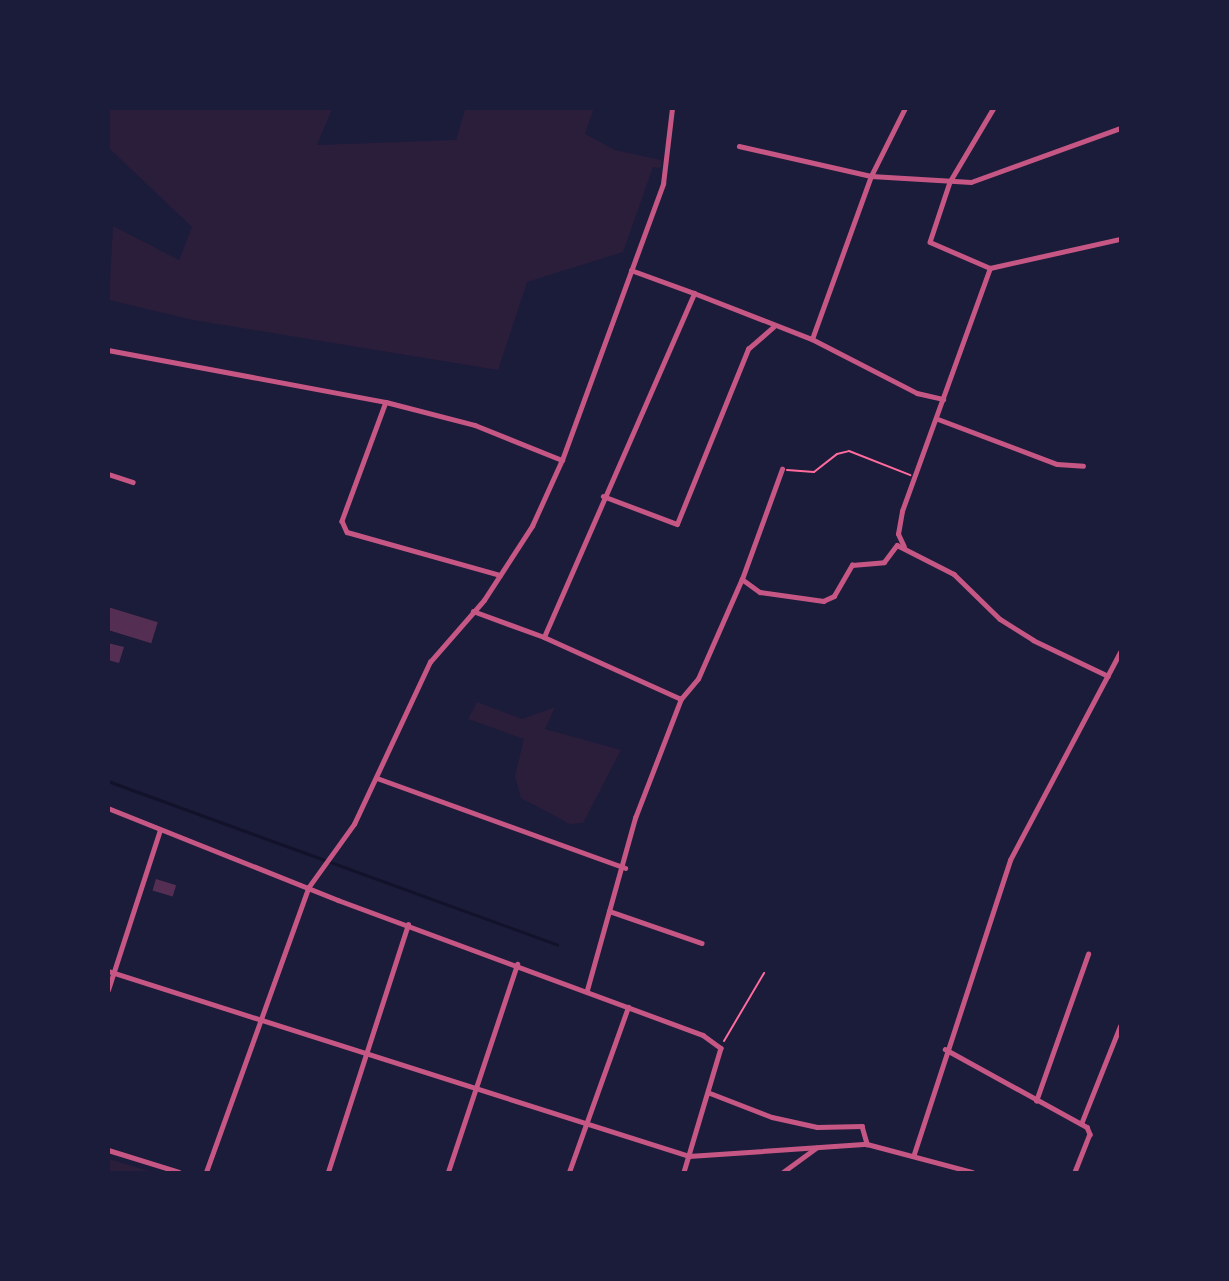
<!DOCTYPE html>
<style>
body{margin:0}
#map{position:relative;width:1229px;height:1281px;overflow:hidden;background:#1b1b3a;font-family:"Roboto Condensed",sans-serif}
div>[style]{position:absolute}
.green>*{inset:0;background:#2a1e3b}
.stream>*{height:2.5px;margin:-1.25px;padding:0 1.25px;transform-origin:1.25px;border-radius:1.25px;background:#12122b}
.building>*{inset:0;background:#542f53;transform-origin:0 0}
.path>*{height:2px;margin:-1px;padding:0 1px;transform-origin:1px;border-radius:1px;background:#ff6b9d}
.minor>*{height:4.5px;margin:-2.25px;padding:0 2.25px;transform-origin:2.25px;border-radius:2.25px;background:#c65784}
.tertiary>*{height:5px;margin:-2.5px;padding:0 2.5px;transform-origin:2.5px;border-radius:2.5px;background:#c65784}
span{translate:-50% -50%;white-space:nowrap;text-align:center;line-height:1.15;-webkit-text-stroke:5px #1b1b3a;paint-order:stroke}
.frame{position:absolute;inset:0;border:110px solid #1b1b3a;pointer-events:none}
</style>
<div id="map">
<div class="green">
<div style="clip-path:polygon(594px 108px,585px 134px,615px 150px,661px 160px,661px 168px,653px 167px,623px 252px,527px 282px,498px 370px,193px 320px,109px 300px,113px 226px,179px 260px,192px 227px,109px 148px,109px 109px,332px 109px,317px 145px,456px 140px,465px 109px)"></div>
<div style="clip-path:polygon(477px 702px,522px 719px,555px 707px,545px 729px,621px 750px,583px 823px,570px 824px,521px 798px,515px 776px,524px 739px,468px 719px)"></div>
<div style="clip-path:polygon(108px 1159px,109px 1159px,152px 1172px,109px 1172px)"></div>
</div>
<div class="stream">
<div style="left:108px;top:781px;width:478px;rotate:20deg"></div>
</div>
<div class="building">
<div style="left:108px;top:607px;width:52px;height:22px;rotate:17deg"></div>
<div style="clip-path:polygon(108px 643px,124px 647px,119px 663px,108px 660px)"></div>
<div style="left:156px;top:879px;width:21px;height:12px;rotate:17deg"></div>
</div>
<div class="path">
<div style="left:787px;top:470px;width:27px;rotate:4deg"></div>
<div style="left:814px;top:472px;width:29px;rotate:-38deg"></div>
<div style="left:837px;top:454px;width:12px;rotate:-14deg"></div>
<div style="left:849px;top:451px;width:66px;rotate:21.5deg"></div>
<div style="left:724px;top:1041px;width:79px;rotate:-59.5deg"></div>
</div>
<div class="minor">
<div style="left:994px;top:108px;width:86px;rotate:120.7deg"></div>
<div style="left:950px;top:182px;width:63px;rotate:108.4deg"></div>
<div style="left:930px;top:242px;width:65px;rotate:23.4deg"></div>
<div style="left:990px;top:268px;width:133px;rotate:-12.6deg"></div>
<div style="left:739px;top:146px;width:135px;rotate:12.8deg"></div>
<div style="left:871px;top:176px;width:100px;rotate:3.4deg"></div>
<div style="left:971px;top:182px;width:158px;rotate:-19.9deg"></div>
<div style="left:631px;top:270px;width:67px;rotate:20.1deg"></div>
<div style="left:812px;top:339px;width:173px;rotate:-70.1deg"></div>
<div style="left:871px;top:176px;width:76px;rotate:-63.4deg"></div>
<div style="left:108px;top:350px;width:283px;rotate:10.6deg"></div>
<div style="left:386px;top:402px;width:92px;rotate:14.5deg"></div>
<div style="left:475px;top:425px;width:94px;rotate:21.9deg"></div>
<div style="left:386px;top:402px;width:127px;rotate:110.3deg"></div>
<div style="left:342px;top:521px;width:12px;rotate:66deg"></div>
<div style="left:347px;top:532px;width:159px;rotate:15.7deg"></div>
<div style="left:938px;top:419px;width:127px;rotate:20.7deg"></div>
<div style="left:1057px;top:464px;width:26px;rotate:4deg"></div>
<div style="left:108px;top:474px;width:26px;rotate:18deg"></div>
<div style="left:603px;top:496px;width:79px;rotate:20.7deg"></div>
<div style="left:677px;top:524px;width:189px;rotate:-67.9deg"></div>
<div style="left:748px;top:349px;width:33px;rotate:-41deg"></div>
<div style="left:904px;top:547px;width:14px;rotate:-115deg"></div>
<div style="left:898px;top:534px;width:23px;rotate:-80deg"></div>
<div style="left:902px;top:511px;width:258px;rotate:-70.1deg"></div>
<div style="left:742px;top:579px;width:22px;rotate:36deg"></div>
<div style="left:760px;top:592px;width:64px;rotate:8.1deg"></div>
<div style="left:823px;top:601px;width:12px;rotate:-24deg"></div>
<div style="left:834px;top:596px;width:36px;rotate:-60deg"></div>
<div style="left:852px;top:565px;width:32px;rotate:-5deg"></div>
<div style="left:884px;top:562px;width:21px;rotate:-53deg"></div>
<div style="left:897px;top:545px;width:64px;rotate:27deg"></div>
<div style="left:954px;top:574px;width:64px;rotate:44.4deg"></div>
<div style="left:1000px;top:619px;width:39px;rotate:32deg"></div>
<div style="left:1033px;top:640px;width:83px;rotate:25.6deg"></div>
<div style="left:473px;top:611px;width:76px;rotate:20.1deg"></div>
<div style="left:544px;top:637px;width:150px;rotate:24.3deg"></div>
<div style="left:544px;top:637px;width:375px;rotate:-66.4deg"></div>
<div style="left:694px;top:293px;width:127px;rotate:21.3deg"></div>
<div style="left:812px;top:339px;width:118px;rotate:27.2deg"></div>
<div style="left:917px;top:393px;width:27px;rotate:13deg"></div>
<div style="left:377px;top:778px;width:264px;rotate:19.9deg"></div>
<div style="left:108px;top:808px;width:248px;rotate:21.8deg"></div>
<div style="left:338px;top:900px;width:389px;rotate:20.3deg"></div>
<div style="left:703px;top:1035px;width:22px;rotate:36deg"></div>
<div style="left:721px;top:1048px;width:129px;rotate:106.6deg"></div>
<div style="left:609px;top:911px;width:98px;rotate:19deg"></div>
<div style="left:108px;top:971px;width:610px;rotate:17.66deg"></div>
<div style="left:689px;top:1156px;width:178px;rotate:-3.9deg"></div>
<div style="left:867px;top:1144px;width:109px;rotate:14.9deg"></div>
<div style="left:108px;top:990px;width:168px;rotate:-72deg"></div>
<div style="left:587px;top:990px;width:179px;rotate:-74.4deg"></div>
<div style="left:635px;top:818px;width:128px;rotate:-68.9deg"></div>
<div style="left:681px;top:699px;width:26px;rotate:-50deg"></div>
<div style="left:698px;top:679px;width:109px;rotate:-66.3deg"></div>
<div style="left:742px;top:579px;width:117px;rotate:-70deg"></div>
<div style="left:945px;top:1049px;width:162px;rotate:28.8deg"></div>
<div style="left:1087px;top:1127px;width:8px;rotate:67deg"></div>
<div style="left:1090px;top:1134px;width:41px;rotate:111.5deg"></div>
<div style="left:710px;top:1093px;width:66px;rotate:21.2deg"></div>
<div style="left:772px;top:1117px;width:46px;rotate:12.5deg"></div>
<div style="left:817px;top:1127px;width:45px;rotate:-1.3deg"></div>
<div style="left:862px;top:1126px;width:19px;rotate:74deg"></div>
<div style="left:1036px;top:1101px;width:156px;rotate:-70.5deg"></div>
<div style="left:1081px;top:1124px;width:105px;rotate:-68.3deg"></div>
<div style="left:914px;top:1154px;width:309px;rotate:-71.9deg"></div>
<div style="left:1010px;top:860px;width:235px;rotate:-62.1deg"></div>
<div style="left:206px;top:1172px;width:302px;rotate:-70.2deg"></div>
<div style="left:308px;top:888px;width:79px;rotate:-54.3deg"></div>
<div style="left:354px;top:824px;width:179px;rotate:-64.9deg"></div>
<div style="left:430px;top:662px;width:82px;rotate:-48.9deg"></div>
<div style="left:484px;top:600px;width:88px;rotate:-57deg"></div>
<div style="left:532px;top:526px;width:72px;rotate:-65.6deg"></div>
<div style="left:562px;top:460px;width:294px;rotate:-69.9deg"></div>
<div style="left:663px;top:184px;width:77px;rotate:-83.2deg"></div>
<div style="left:328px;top:1172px;width:260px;rotate:-72.1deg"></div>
<div style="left:448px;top:1172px;width:219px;rotate:-71.6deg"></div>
<div style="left:569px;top:1172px;width:175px;rotate:-70.3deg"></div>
<div style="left:783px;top:1172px;width:41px;rotate:-36deg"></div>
</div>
<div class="tertiary">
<div style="left:108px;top:1150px;width:74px;rotate:17.2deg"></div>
</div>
<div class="frame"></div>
</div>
